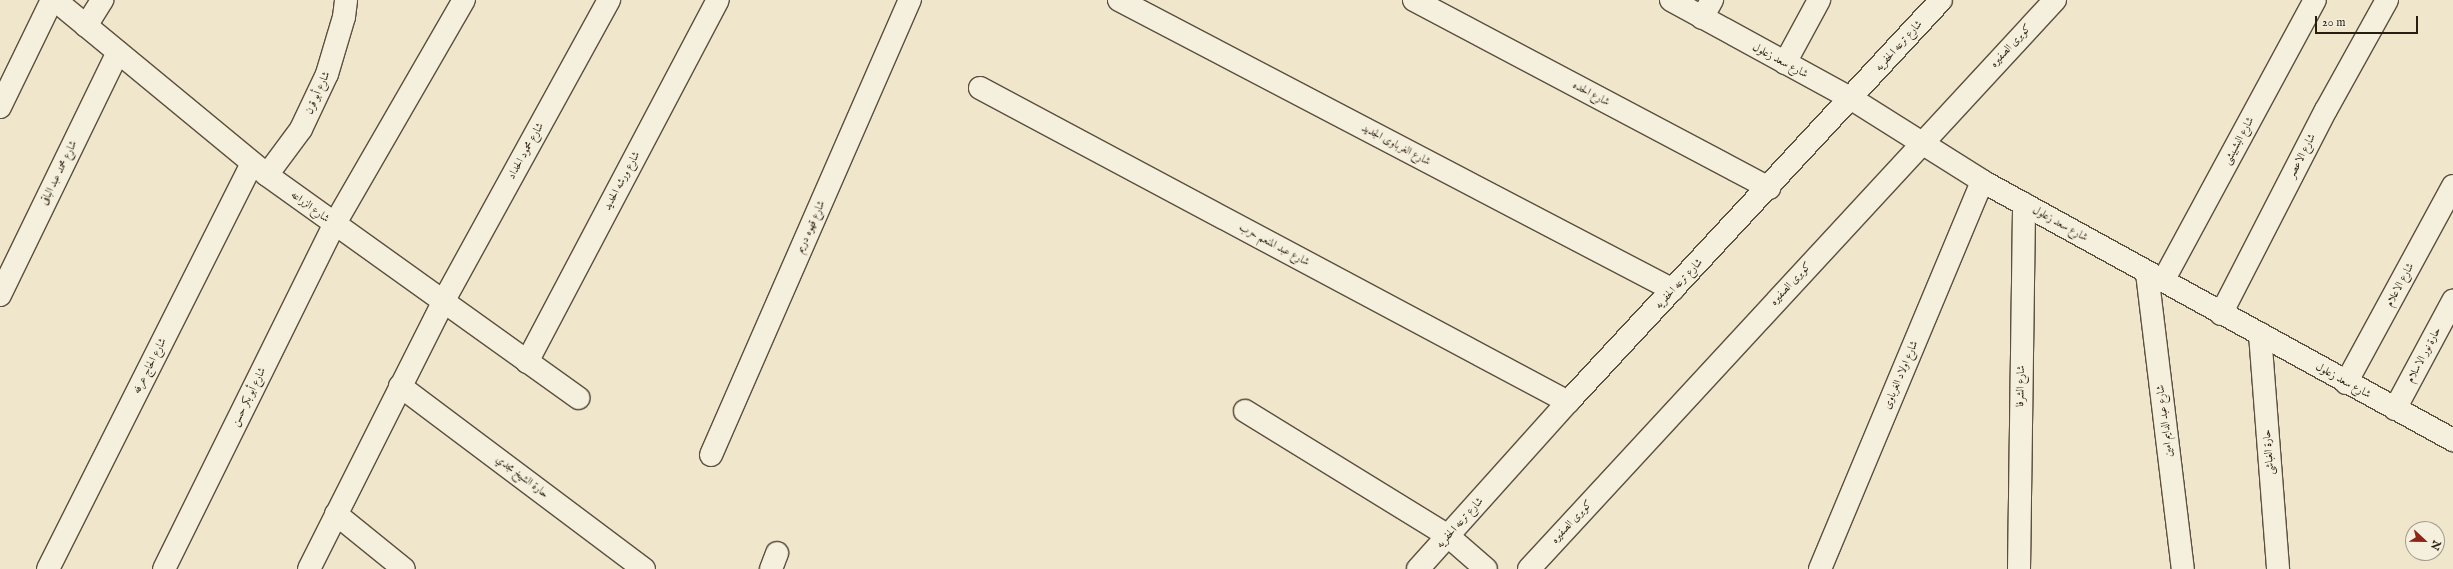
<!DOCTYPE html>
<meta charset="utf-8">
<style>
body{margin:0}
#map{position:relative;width:2453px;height:569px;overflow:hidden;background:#f0e6cb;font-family:"IM FELL English",Amiri,serif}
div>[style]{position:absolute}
.roads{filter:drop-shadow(1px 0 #5b4f3e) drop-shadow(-1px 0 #5b4f3e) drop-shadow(0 1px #5b4f3e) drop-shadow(0 -1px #5b4f3e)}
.street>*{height:22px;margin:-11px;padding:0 11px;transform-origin:11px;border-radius:11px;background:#f5efdd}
.secondary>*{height:22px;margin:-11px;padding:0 11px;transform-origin:11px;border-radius:11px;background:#f5efdd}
span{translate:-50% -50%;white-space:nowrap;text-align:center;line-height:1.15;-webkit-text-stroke:3px #f5efdd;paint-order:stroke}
.street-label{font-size:11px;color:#291d0f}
.north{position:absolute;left:2405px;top:521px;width:40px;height:40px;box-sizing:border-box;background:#f5efdd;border:1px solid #a39b8b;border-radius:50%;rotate:112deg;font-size:11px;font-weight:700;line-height:16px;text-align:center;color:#291d0f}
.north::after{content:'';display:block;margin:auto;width:14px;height:18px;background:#8f2418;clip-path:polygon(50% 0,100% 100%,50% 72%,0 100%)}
.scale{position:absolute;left:2315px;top:16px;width:103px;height:18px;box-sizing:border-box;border:2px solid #291d0f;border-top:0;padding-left:5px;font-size:12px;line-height:14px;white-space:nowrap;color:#291d0f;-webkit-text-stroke:3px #f5efdd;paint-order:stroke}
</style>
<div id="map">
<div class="roads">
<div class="street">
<div style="left:55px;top:0;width:275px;rotate:39.5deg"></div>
<div style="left:267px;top:175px;width:383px;rotate:35.6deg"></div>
<div style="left:1119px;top:0;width:625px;rotate:27.63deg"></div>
<div style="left:1414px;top:0;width:402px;rotate:27.9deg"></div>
<div style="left:1671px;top:0;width:206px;rotate:28.7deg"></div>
<div style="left:1852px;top:99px;width:154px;rotate:32.2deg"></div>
<div style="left:1982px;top:181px;width:538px;rotate:28.81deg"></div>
<div style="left:1702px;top:18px;width:21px;rotate:-61deg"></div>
<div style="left:86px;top:26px;width:31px;rotate:-58deg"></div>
<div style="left:1785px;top:63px;width:72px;rotate:-61.6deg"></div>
<div style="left:980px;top:88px;width:667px;rotate:28.1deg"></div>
<div style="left:0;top:107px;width:119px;rotate:-64.1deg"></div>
<div style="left:267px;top:175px;width:57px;rotate:-53.5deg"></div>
<div style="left:301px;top:129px;width:61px;rotate:-64.7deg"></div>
<div style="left:327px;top:74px;width:59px;rotate:-73.4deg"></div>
<div style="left:344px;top:17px;width:17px;rotate:-83deg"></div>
<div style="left:2147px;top:273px;width:298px;rotate:83.1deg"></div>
<div style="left:2163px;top:281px;width:319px;rotate:-61.6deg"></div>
<div style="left:0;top:295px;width:270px;rotate:-64.1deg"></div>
<div style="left:2221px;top:314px;width:229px;rotate:-62.8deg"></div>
<div style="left:2326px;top:110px;width:126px;rotate:-61deg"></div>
<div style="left:2260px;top:334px;width:236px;rotate:85.6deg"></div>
<div style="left:527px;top:362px;width:409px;rotate:-62.2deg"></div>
<div style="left:2346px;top:383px;width:224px;rotate:-61.5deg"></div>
<div style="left:400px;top:386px;width:305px;rotate:36.9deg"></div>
<div style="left:2395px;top:409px;width:123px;rotate:-61.8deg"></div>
<div style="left:1245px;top:411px;width:238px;rotate:31.6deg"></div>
<div style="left:1448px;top:536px;width:50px;rotate:41deg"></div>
<div style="left:711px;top:455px;width:497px;rotate:-66.4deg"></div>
<div style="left:336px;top:514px;width:87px;rotate:39deg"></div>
<div style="left:48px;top:569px;width:454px;rotate:-63.3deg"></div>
<div style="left:164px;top:569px;width:384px;rotate:-63.7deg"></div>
<div style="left:334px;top:225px;width:260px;rotate:-60deg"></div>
<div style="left:309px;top:569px;width:299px;rotate:-63.3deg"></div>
<div style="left:443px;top:302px;width:345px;rotate:-61.2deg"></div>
<div style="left:771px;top:569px;width:17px;rotate:-69deg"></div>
<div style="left:1529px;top:569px;width:775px;rotate:-47.25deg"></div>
<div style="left:1820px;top:569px;width:420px;rotate:-67.3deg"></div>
<div style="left:2019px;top:569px;width:365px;rotate:-89.2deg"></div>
</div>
<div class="secondary">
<div style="left:1418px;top:569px;width:224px;rotate:-48.1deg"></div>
<div style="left:1568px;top:402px;width:548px;rotate:-47.14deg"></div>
</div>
</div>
<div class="street-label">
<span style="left:1899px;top:46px;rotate:-48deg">شارع ترعه الحفريه</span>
<span style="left:2011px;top:46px;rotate:-47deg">كوبرى الصفيره</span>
<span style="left:1780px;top:61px;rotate:28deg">شارع سعد زعلول</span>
<span style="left:318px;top:93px;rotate:-66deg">شارع أبو قرن</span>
<span style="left:1591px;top:94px;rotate:28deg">شارع الحده</span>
<span style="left:2239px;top:141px;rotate:-62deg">شارع البشبيشى</span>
<span style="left:1396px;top:145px;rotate:28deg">شارع الغرباوى الجديد</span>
<span style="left:526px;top:151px;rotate:-61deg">شارع محمود الحداد</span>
<span style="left:2302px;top:156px;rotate:-63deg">شارع الاعصر</span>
<span style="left:59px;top:173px;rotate:-64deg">شارع محمد عبد الباقى</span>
<span style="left:622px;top:181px;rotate:-62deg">شارع ورشه الحديد</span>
<span style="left:310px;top:207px;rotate:37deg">شارع الزراعه</span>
<span style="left:2060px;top:224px;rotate:29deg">شارع سعد زعلول</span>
<span style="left:811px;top:227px;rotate:-66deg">شارع قهوه دريم</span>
<span style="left:1274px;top:245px;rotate:28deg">شارع عبد المنعم حرب</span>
<span style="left:1679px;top:284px;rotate:-47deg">شارع ترعه الحفريه</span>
<span style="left:1791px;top:284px;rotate:-47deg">كوبرى الصفيره</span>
<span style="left:2400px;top:285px;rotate:-62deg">شارع الاعلام</span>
<span style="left:2424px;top:355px;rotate:-62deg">حارة نور الاسلام</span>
<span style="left:150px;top:366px;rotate:-63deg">شارع الحاج عرفه</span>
<span style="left:1901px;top:375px;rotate:-67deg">شارع اولاد الغرباوى</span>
<span style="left:2343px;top:381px;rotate:29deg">شارع سعد زعلول</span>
<span style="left:2021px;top:386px;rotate:-89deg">شارع الشرفا</span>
<span style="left:249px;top:397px;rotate:-64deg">شارع أبو بكر حسن</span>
<span style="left:2165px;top:421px;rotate:-97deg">شارع عبد الدايم امين</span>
<span style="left:2269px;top:452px;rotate:-95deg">حارة الغباشى</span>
<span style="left:522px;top:477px;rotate:37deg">حارة الشيخ مجدي</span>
<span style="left:1572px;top:522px;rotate:-47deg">كوبرى الصفيره</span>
<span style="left:1460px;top:523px;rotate:-48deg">شارع ترعه الحفريه</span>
</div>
<div class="north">N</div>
<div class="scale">20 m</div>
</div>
